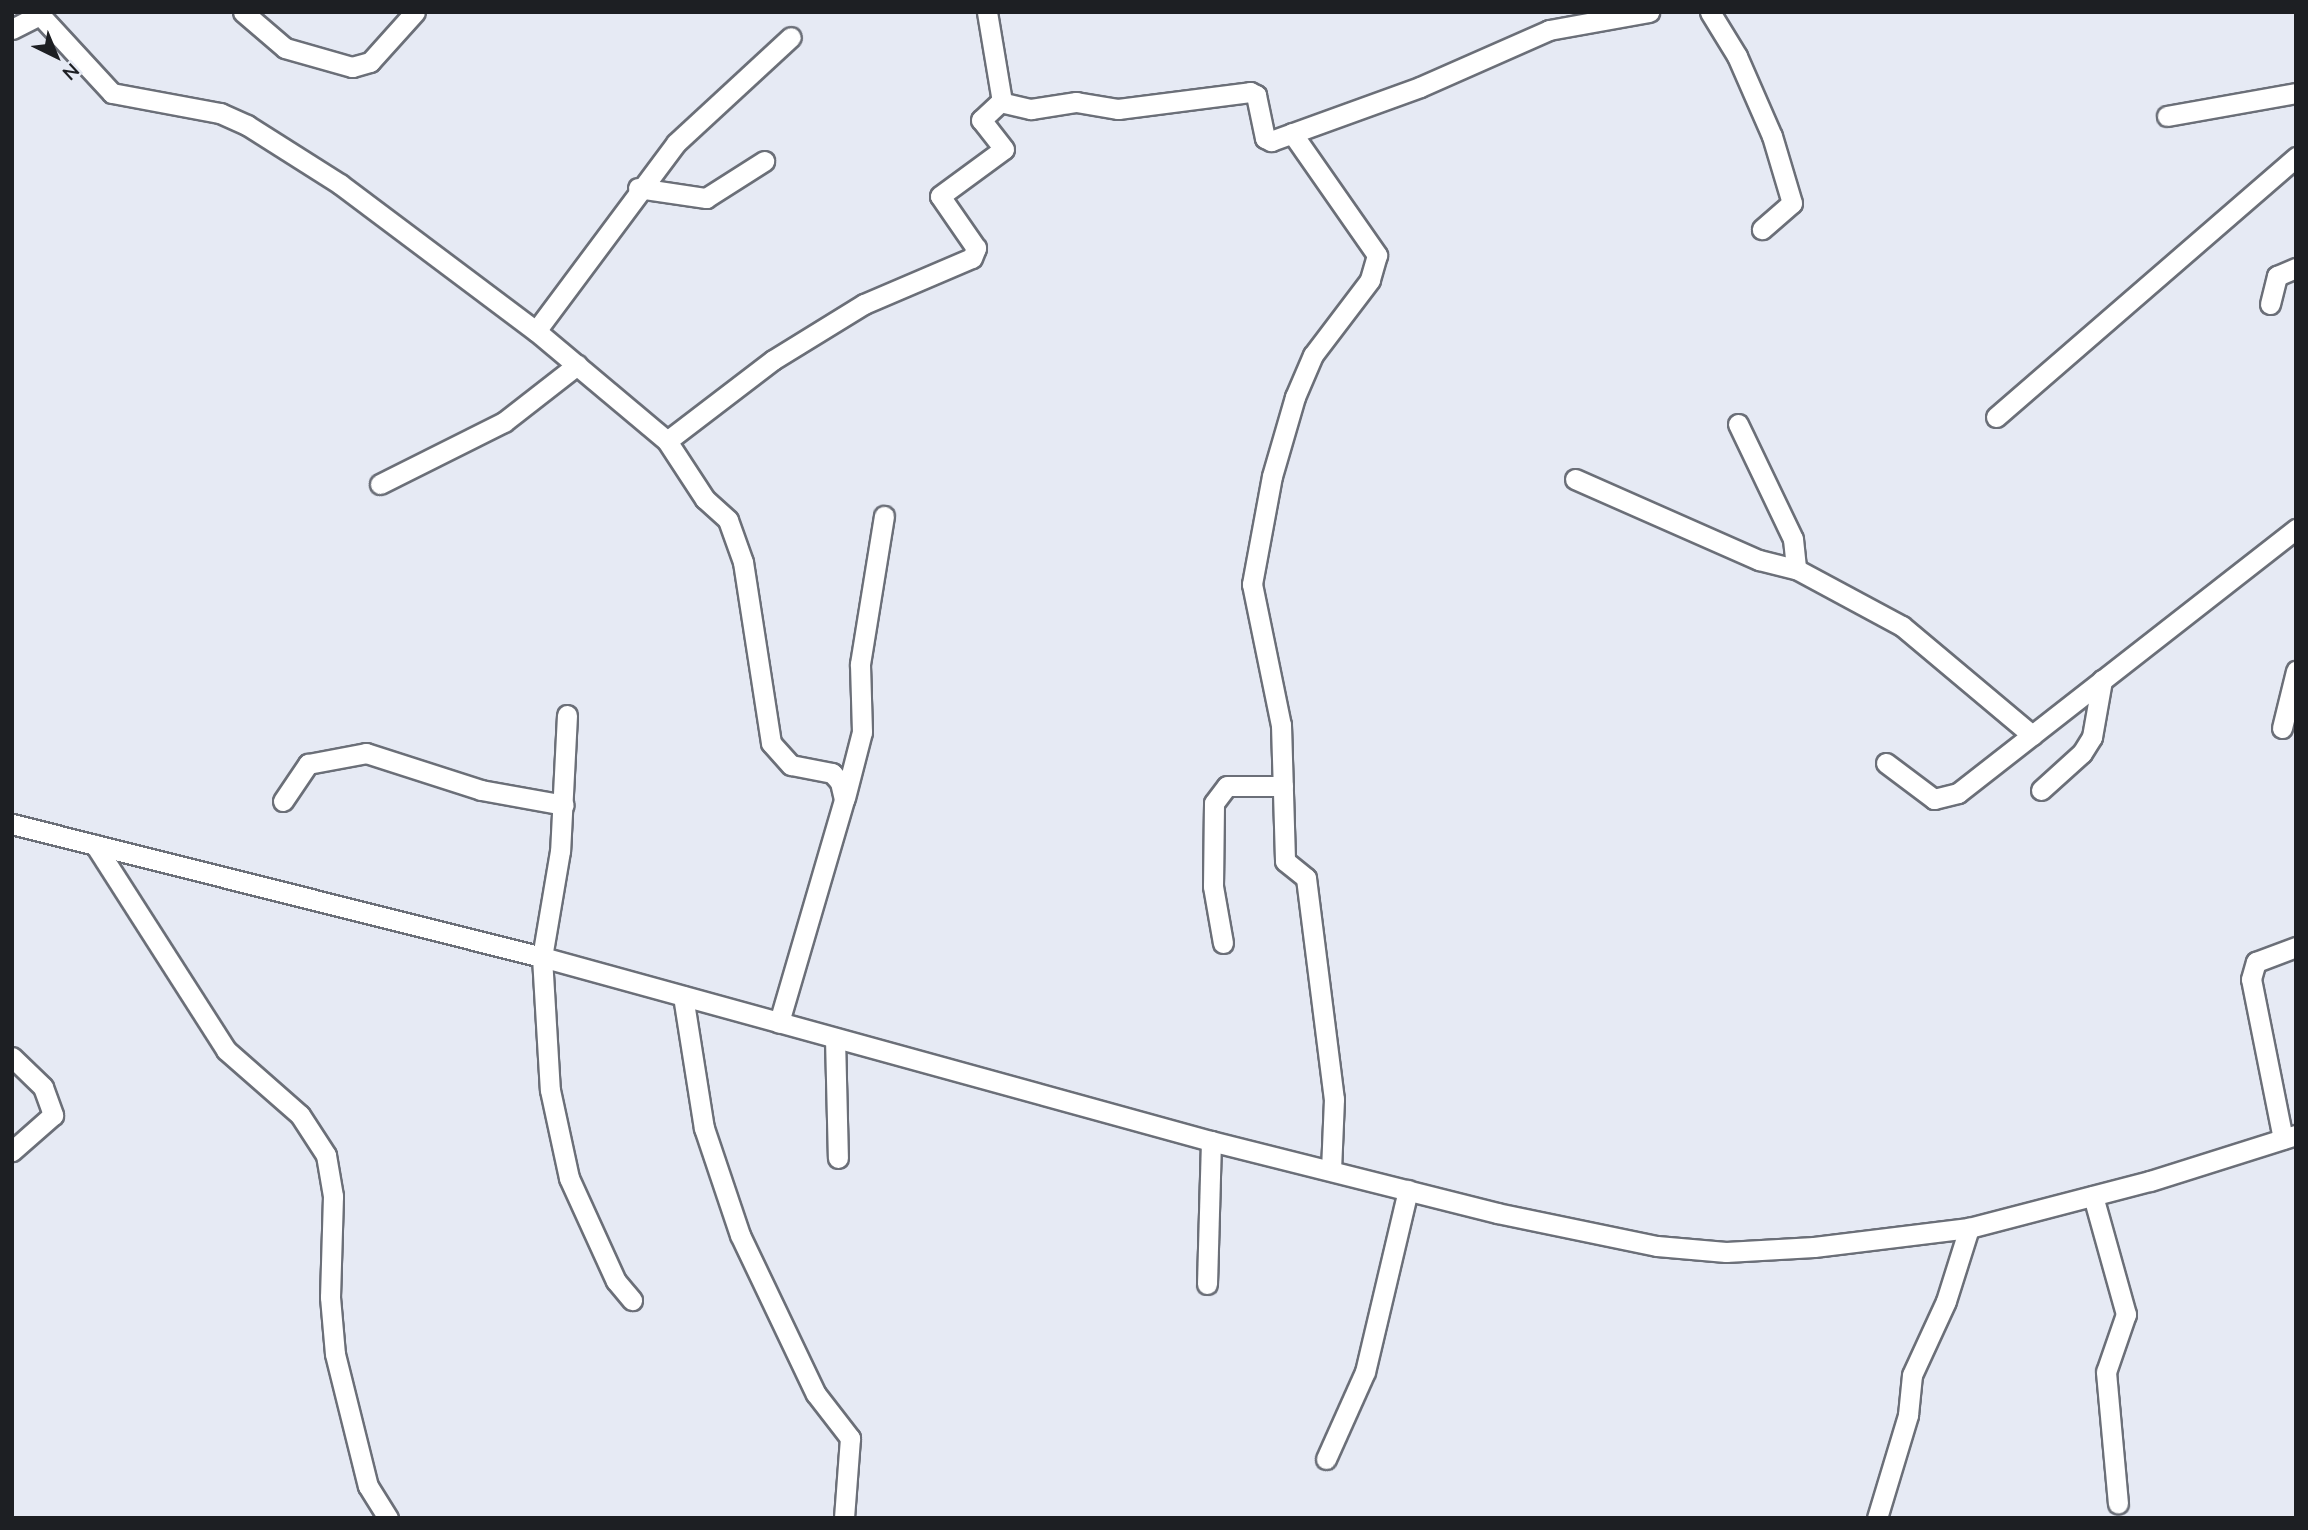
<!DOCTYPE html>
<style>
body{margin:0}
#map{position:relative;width:2308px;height:1530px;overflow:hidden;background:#e6eaf4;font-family:"Nunito Sans",sans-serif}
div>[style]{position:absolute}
.roads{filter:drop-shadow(2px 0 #6b6f78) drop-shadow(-2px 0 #6b6f78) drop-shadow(0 2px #6b6f78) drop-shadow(0 -2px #6b6f78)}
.minor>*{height:19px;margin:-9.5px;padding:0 9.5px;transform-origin:9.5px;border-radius:9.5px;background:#fff}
span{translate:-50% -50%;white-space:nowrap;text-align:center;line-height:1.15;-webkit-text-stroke:7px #e6eaf4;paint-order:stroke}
.frame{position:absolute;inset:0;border:14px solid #1d1f23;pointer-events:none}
.north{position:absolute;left:21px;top:21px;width:70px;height:70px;-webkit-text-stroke:5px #e6eaf4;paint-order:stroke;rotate:137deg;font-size:19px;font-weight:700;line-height:28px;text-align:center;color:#1d1f23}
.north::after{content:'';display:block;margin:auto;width:24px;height:32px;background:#1d1f23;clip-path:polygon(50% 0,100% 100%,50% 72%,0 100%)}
</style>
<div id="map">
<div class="roads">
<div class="minor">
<div style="left:243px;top:12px;width:55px;rotate:40.6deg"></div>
<div style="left:285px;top:48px;width:70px;rotate:15.8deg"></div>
<div style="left:352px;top:67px;width:19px;rotate:-16deg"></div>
<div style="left:370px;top:62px;width:67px;rotate:-48deg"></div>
<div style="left:987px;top:12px;width:91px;rotate:80.5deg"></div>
<div style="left:1710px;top:12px;width:52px;rotate:58.5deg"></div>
<div style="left:1737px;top:56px;width:87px;rotate:66.4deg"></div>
<div style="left:1772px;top:136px;width:70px;rotate:73.4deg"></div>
<div style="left:1792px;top:203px;width:40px;rotate:139deg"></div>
<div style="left:12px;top:29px;width:31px;rotate:-27deg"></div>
<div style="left:40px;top:15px;width:106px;rotate:47.3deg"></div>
<div style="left:112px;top:93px;width:110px;rotate:10.5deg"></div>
<div style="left:220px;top:113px;width:30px;rotate:24deg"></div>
<div style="left:247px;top:125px;width:110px;rotate:32.4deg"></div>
<div style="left:340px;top:184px;width:245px;rotate:36.9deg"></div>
<div style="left:536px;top:331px;width:171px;rotate:40deg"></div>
<div style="left:667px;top:441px;width:69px;rotate:56.8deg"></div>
<div style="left:705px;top:499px;width:31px;rotate:42deg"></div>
<div style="left:728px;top:520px;width:45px;rotate:70.3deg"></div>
<div style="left:743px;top:562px;width:183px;rotate:81.2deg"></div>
<div style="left:771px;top:743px;width:30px;rotate:48deg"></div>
<div style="left:791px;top:765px;width:42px;rotate:11deg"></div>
<div style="left:832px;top:773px;width:12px;rotate:48deg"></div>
<div style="left:840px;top:782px;width:18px;rotate:77deg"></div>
<div style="left:844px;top:800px;width:232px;rotate:106.3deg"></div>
<div style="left:2167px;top:116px;width:131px;rotate:-10.1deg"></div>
<div style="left:1292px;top:133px;width:149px;rotate:55.1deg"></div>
<div style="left:1377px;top:255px;width:26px;rotate:106deg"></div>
<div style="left:1370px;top:280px;width:94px;rotate:127.2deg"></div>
<div style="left:1313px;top:355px;width:46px;rotate:113.2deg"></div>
<div style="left:1295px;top:397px;width:82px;rotate:106.2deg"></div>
<div style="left:1272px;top:476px;width:110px;rotate:100.5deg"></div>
<div style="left:1252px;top:584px;width:144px;rotate:78.4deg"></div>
<div style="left:1281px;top:725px;width:136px;rotate:88.3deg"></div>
<div style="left:1285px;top:861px;width:27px;rotate:39deg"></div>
<div style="left:1306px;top:878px;width:223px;rotate:82.8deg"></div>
<div style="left:1334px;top:1099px;width:71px;rotate:92.4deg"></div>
<div style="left:638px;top:188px;width:69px;rotate:8.4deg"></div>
<div style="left:706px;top:198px;width:69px;rotate:-32.5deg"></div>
<div style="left:2270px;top:304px;width:29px;rotate:-76deg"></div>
<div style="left:2277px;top:276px;width:21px;rotate:-23deg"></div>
<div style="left:536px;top:331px;width:234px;rotate:-53.3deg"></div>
<div style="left:676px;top:143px;width:156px;rotate:-42.7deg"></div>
<div style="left:1996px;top:417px;width:397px;rotate:-40.9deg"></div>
<div style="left:1738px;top:424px;width:127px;rotate:64.4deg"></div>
<div style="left:1793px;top:539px;width:30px;rotate:84deg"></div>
<div style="left:667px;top:441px;width:133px;rotate:-37.4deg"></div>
<div style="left:773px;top:360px;width:107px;rotate:-31.6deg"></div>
<div style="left:864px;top:304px;width:117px;rotate:-23.1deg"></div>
<div style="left:972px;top:258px;width:11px;rotate:-68deg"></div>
<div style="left:976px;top:248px;width:63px;rotate:-124.7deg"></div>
<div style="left:940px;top:196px;width:79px;rotate:-36.3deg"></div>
<div style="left:1004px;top:149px;width:37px;rotate:-128deg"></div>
<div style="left:981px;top:120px;width:26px;rotate:-43deg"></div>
<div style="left:1000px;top:102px;width:32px;rotate:13deg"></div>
<div style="left:1031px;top:109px;width:46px;rotate:-8.8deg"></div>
<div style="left:1076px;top:102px;width:43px;rotate:9.5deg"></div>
<div style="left:1118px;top:109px;width:133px;rotate:-7.3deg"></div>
<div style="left:1250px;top:92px;width:7px;rotate:27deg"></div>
<div style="left:1256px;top:95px;width:44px;rotate:78.2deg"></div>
<div style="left:1265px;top:138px;width:7px;rotate:27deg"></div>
<div style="left:1271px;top:141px;width:158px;rotate:-19.9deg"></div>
<div style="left:1420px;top:87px;width:141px;rotate:-23.8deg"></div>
<div style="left:1549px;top:30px;width:102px;rotate:-10.2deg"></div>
<div style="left:1575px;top:479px;width:201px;rotate:23.8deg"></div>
<div style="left:1759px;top:560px;width:38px;rotate:14deg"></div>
<div style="left:1796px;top:569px;width:120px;rotate:28.3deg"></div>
<div style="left:1902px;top:626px;width:170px;rotate:40deg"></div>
<div style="left:380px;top:484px;width:139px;rotate:-26.6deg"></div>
<div style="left:504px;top:422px;width:93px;rotate:-38deg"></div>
<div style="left:567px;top:715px;width:136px;rotate:92.9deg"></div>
<div style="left:560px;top:851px;width:108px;rotate:99.6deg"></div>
<div style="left:542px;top:957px;width:133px;rotate:86.6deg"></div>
<div style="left:550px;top:1090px;width:90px;rotate:77.8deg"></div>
<div style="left:569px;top:1178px;width:113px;rotate:65.5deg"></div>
<div style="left:616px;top:1281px;width:25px;rotate:50deg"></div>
<div style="left:2282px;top:728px;width:59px;rotate:-76.2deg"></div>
<div style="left:1886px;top:763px;width:60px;rotate:36.9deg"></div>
<div style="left:1934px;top:799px;width:25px;rotate:-14deg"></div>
<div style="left:1958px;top:793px;width:429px;rotate:-38deg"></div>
<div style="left:2041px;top:790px;width:55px;rotate:-42.1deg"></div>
<div style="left:2082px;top:753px;width:19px;rotate:-58deg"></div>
<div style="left:2092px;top:737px;width:58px;rotate:-80deg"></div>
<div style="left:845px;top:798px;width:68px;rotate:-75.6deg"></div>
<div style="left:862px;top:732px;width:68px;rotate:-91.7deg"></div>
<div style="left:860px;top:664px;width:150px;rotate:-80.8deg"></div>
<div style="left:283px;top:801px;width:45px;rotate:-56deg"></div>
<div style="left:308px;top:764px;width:59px;rotate:-10.7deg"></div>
<div style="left:366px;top:753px;width:121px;rotate:17.8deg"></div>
<div style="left:481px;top:790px;width:84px;rotate:10.2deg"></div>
<div style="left:12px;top:824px;width:546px;rotate:14.09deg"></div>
<div style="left:542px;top:957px;width:694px;rotate:15.38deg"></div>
<div style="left:1211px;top:1141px;width:295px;rotate:14.1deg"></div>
<div style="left:1497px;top:1213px;width:163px;rotate:11.7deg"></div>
<div style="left:1657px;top:1246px;width:69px;rotate:5deg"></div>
<div style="left:1726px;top:1252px;width:88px;rotate:-3.3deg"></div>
<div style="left:1814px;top:1247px;width:156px;rotate:-7deg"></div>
<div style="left:1969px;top:1228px;width:187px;rotate:-14.6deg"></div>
<div style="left:2150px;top:1181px;width:153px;rotate:-17.5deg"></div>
<div style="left:95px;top:845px;width:243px;rotate:57.4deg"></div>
<div style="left:226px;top:1050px;width:98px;rotate:41.3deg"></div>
<div style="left:300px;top:1115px;width:48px;rotate:57deg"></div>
<div style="left:326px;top:1155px;width:42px;rotate:80.3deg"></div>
<div style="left:333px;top:1196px;width:101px;rotate:91.7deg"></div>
<div style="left:330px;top:1297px;width:57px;rotate:85deg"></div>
<div style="left:335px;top:1354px;width:136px;rotate:76deg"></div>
<div style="left:368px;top:1486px;width:38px;rotate:58deg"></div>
<div style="left:1223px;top:943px;width:58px;rotate:-100deg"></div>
<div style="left:1213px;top:886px;width:83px;rotate:-89.3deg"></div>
<div style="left:1214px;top:803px;width:21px;rotate:-53deg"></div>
<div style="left:1227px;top:786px;width:56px"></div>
<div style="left:683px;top:996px;width:134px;rotate:81deg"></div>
<div style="left:704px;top:1128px;width:113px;rotate:71.4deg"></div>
<div style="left:740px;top:1235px;width:176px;rotate:64.5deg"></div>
<div style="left:816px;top:1394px;width:56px;rotate:52.3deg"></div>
<div style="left:850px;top:1438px;width:80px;rotate:94.3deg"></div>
<div style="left:835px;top:1038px;width:120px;rotate:88.6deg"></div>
<div style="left:12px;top:1057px;width:43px;rotate:44.1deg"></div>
<div style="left:43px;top:1087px;width:30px;rotate:70deg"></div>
<div style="left:53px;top:1115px;width:55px;rotate:138.7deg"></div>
<div style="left:2283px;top:1139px;width:163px;rotate:-101.3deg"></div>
<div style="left:2251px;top:979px;width:18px;rotate:-74deg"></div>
<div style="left:2256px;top:962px;width:43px;rotate:-20.6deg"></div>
<div style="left:2093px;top:1196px;width:123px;rotate:74.4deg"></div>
<div style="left:2126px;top:1314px;width:61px;rotate:109deg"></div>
<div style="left:2106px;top:1372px;width:132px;rotate:84.8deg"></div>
<div style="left:1207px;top:1284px;width:143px;rotate:-88.4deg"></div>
<div style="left:1326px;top:1459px;width:95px;rotate:-65.9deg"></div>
<div style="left:1365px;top:1372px;width:187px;rotate:-76.7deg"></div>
<div style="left:1877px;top:1518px;width:108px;rotate:-73.2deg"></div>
<div style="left:1908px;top:1415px;width:40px;rotate:-84.3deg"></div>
<div style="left:1912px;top:1375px;width:81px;rotate:-65.3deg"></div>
<div style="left:1946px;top:1301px;width:77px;rotate:-72.5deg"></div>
</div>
</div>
<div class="frame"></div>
<div class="north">N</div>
</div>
